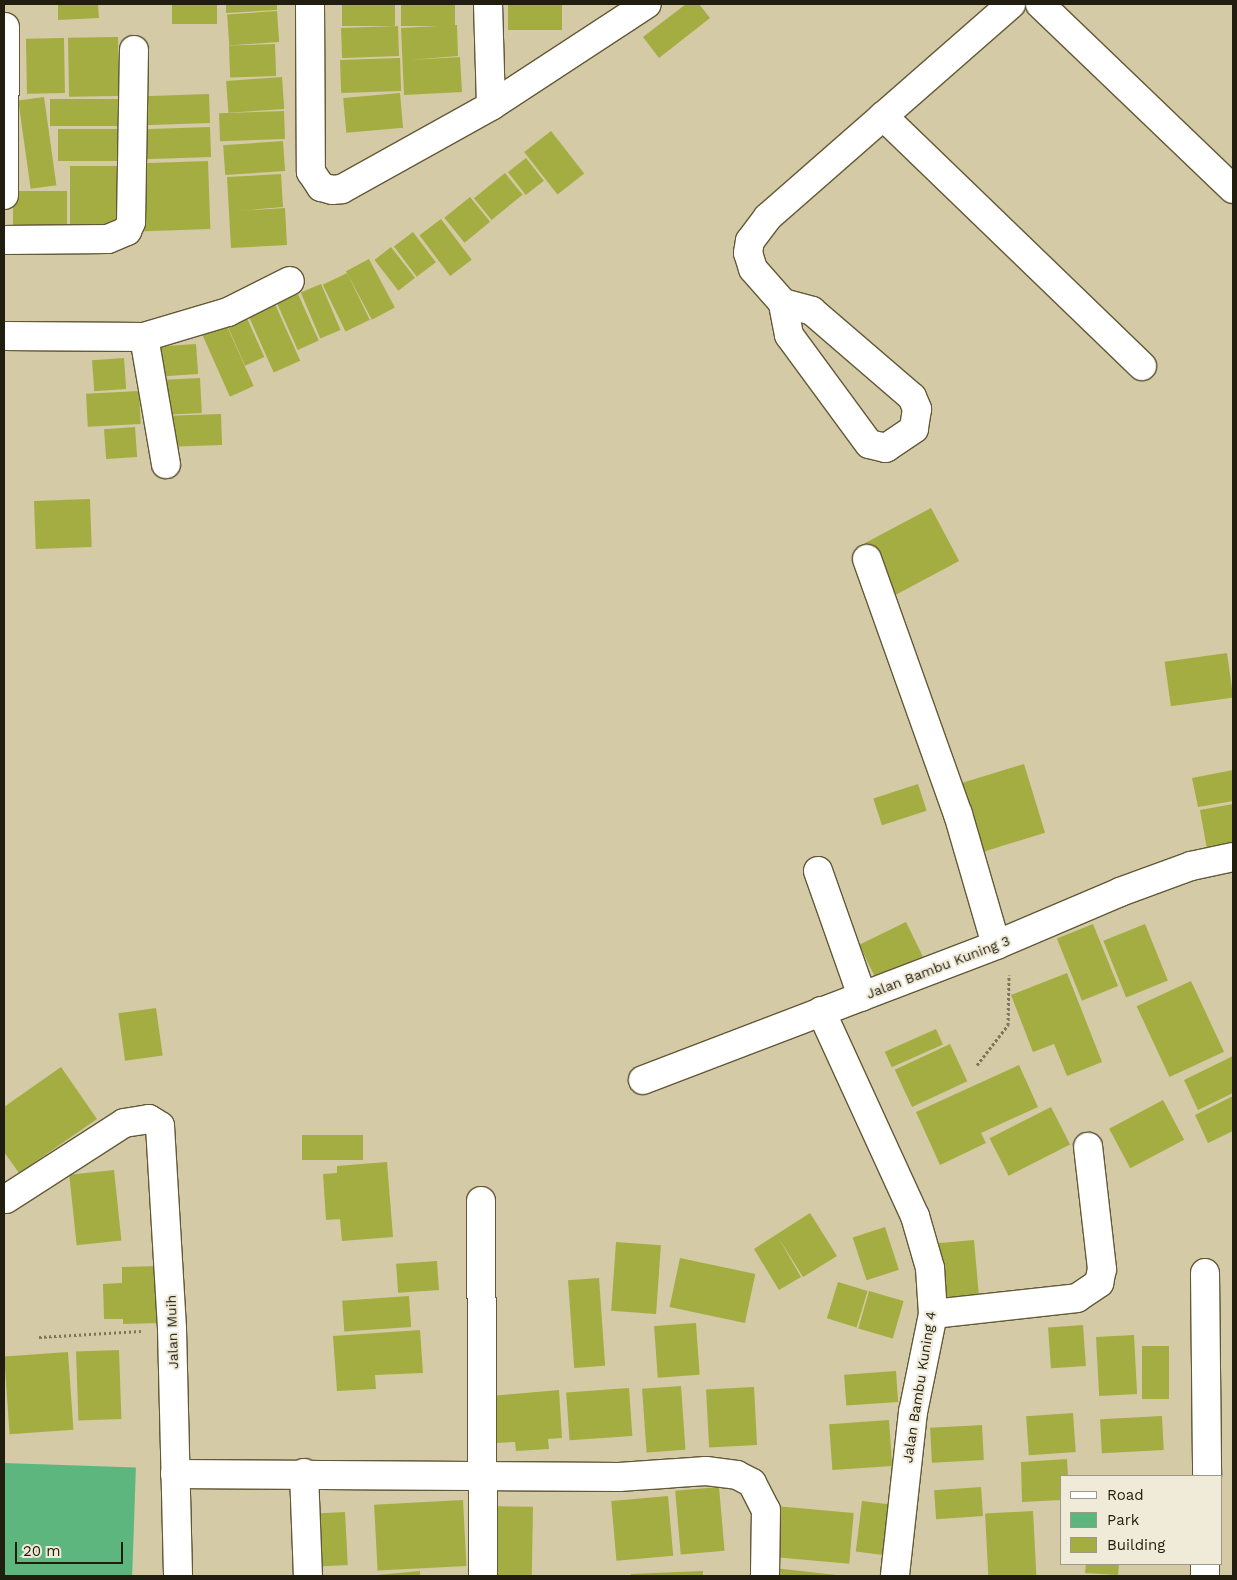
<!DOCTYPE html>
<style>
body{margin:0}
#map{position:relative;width:1237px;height:1580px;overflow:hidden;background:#d4caa5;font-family:"Work Sans",sans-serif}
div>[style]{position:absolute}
.green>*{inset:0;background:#5db67d;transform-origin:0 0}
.building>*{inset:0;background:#a4ad42;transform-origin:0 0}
.path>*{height:3px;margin-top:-1.5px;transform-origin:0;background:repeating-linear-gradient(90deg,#7c745b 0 2.5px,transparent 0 5px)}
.roads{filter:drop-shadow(1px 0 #635938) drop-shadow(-1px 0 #635938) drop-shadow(0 1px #635938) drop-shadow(0 -1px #635938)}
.minor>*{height:28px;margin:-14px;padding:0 14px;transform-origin:14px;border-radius:14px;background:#fff}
span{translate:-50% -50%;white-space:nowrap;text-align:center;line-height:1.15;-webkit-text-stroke:4px #f0ebd8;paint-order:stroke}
.street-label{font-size:14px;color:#211d0f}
.frame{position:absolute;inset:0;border:5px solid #211d0f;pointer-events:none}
.legend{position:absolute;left:1060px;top:1475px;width:162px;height:90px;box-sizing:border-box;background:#f0ebd8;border:1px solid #9d9988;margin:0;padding:6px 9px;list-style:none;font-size:15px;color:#211d0f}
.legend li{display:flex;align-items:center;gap:10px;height:25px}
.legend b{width:25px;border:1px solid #9d9988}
.scale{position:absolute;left:15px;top:1542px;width:108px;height:22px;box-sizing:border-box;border:2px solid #211d0f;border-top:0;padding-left:6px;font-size:15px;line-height:18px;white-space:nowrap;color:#211d0f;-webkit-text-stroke:4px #f0ebd8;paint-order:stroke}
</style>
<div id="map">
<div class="green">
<div style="left:4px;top:1463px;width:132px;height:113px;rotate:2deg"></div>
</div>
<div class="building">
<div style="clip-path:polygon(58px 4px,98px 4px,99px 18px,58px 20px)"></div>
<div style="left:172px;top:4px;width:45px;height:20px"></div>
<div style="clip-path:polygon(226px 4px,277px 4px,277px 10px,226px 13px)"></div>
<div style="left:342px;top:4px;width:53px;height:22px"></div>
<div style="left:401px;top:4px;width:54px;height:22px"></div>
<div style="left:508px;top:4px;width:54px;height:26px"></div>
<div style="clip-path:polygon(686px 4px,699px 4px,710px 18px,659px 58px,643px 37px)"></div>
<div style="left:277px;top:11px;width:31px;height:50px;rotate:86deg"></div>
<div style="clip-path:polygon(457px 25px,458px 56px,409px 60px,460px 57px,462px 92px,404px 95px,401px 28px)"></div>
<div style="left:398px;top:26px;width:30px;height:57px;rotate:88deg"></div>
<div style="left:118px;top:37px;width:59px;height:50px;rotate:89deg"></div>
<div style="left:64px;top:38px;width:55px;height:38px;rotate:89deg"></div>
<div style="left:275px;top:44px;width:32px;height:46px;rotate:88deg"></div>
<div style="left:400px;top:58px;width:33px;height:60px;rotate:88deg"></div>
<div style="left:282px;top:77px;width:32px;height:56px;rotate:86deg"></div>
<div style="left:400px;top:93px;width:35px;height:57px;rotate:85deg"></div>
<div style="left:209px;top:94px;width:29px;height:74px;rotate:88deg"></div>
<div style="left:44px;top:97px;width:89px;height:26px;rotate:82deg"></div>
<div style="left:122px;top:99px;width:27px;height:72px;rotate:90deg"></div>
<div style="left:284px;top:111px;width:28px;height:65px;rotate:88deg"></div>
<div style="left:210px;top:127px;width:30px;height:74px;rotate:88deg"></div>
<div style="left:117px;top:129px;width:32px;height:59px;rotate:90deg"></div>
<div style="left:551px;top:131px;width:54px;height:34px;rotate:52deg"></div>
<div style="left:283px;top:141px;width:30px;height:60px;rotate:86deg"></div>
<div style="left:526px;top:158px;width:29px;height:23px;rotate:52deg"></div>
<div style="left:208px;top:161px;width:68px;height:66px;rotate:88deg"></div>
<div style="left:70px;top:166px;width:51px;height:61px"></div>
<div style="left:505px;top:173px;width:28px;height:40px;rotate:51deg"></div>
<div style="clip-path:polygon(281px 174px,283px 207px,238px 211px,285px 208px,287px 245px,231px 248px,227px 177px)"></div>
<div style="left:13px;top:191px;width:54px;height:40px"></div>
<div style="left:470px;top:197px;width:32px;height:33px;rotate:51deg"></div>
<div style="left:441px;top:219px;width:51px;height:27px;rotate:53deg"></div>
<div style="left:413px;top:232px;width:38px;height:24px;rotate:53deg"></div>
<div style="left:391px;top:247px;width:39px;height:21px;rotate:52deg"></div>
<div style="left:369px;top:259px;width:55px;height:26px;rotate:62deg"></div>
<div style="left:347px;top:273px;width:52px;height:27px;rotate:64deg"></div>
<div style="left:321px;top:284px;width:50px;height:22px;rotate:67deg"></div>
<div style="left:298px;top:294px;width:51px;height:23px;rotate:66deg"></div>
<div style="left:275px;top:304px;width:62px;height:29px;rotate:66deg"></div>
<div style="left:246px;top:316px;width:45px;height:21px;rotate:66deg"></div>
<div style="left:226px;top:324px;width:68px;height:26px;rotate:66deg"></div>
<div style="left:196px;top:344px;width:30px;height:41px;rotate:86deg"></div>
<div style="left:124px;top:358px;width:31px;height:32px;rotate:86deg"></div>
<div style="left:200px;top:378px;width:35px;height:40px;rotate:87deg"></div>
<div style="left:139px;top:391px;width:33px;height:53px;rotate:87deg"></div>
<div style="left:221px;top:414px;width:31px;height:53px;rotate:88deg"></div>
<div style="left:135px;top:427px;width:30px;height:31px;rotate:86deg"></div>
<div style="left:90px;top:499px;width:48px;height:56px;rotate:88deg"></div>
<div style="left:931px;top:508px;width:60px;height:75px;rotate:62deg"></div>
<div style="left:1227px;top:653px;width:45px;height:63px;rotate:82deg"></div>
<div style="left:1024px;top:764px;width:72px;height:66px;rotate:73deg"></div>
<div style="clip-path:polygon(1233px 770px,1233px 801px,1198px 807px,1192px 778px)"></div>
<div style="left:918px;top:784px;width:28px;height:47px;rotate:72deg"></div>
<div style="clip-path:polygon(1233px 804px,1233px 851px,1208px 855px,1200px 810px)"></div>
<div style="left:906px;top:922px;width:39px;height:52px;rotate:64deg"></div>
<div style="left:1093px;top:924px;width:67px;height:39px;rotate:68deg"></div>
<div style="left:1145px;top:924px;width:61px;height:45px;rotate:68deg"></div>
<div style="clip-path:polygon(1067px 973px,1102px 1062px,1067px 1076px,1054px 1044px,1033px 1052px,1011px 995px)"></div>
<div style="left:1191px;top:981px;width:78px;height:60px;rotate:65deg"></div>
<div style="left:156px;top:1008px;width:48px;height:38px;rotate:82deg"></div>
<div style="left:936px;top:1029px;width:17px;height:56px;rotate:66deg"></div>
<div style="left:950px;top:1044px;width:41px;height:61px;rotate:65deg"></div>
<div style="clip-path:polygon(1233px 1056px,1233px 1093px,1198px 1110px,1184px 1080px)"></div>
<div style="clip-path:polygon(1019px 1065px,1038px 1107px,981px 1133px,986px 1143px,940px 1165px,916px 1112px)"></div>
<div style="clip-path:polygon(61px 1067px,97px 1119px,19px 1173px,4px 1152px,4px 1107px)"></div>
<div style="clip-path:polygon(1233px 1096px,1233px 1131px,1208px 1143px,1195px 1115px)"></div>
<div style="left:1163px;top:1100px;width:45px;height:61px;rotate:62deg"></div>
<div style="left:1051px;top:1107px;width:42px;height:69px;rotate:63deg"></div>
<div style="left:302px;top:1135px;width:61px;height:25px"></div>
<div style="clip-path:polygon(387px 1162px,393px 1237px,342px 1241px,340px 1219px,326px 1220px,323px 1174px,337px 1173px,337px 1166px)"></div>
<div style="left:114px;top:1170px;width:71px;height:45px;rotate:84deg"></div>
<div style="clip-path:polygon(810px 1213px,837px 1256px,803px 1277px,778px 1237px,801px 1277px,779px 1290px,754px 1249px)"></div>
<div style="left:885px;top:1227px;width:45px;height:34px;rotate:72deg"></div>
<div style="left:974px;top:1240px;width:59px;height:45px;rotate:85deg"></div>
<div style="left:616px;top:1242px;width:45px;height:69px;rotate:4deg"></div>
<div style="left:680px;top:1258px;width:77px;height:50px;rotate:12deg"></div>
<div style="left:437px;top:1261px;width:29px;height:41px;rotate:86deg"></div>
<div style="clip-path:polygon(159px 1266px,160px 1323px,123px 1324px,123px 1319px,104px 1319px,103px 1284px,122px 1283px,122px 1267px)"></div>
<div style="left:599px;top:1278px;width:88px;height:31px;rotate:86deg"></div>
<div style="left:838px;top:1282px;width:31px;height:38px;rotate:17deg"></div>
<div style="left:869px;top:1291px;width:36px;height:39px;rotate:16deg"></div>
<div style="left:409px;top:1296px;width:31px;height:67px;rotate:86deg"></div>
<div style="left:696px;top:1323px;width:52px;height:42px;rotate:86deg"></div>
<div style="left:1083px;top:1325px;width:41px;height:35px;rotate:86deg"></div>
<div style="clip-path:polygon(420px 1330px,423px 1373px,375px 1375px,376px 1389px,337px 1391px,333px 1336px)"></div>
<div style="left:1134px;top:1335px;width:59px;height:38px;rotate:87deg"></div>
<div style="left:1142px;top:1346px;width:27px;height:53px"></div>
<div style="left:119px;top:1350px;width:69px;height:43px;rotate:88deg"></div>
<div style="left:68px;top:1352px;width:78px;height:64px;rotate:86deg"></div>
<div style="left:896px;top:1371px;width:31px;height:52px;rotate:86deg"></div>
<div style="left:681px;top:1386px;width:64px;height:39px;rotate:86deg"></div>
<div style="left:754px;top:1387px;width:58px;height:48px;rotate:87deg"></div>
<div style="left:629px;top:1388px;width:48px;height:63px;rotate:86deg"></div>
<div style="clip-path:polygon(559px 1390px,562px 1438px,548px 1439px,549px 1449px,516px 1451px,515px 1442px,495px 1443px,491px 1396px)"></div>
<div style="left:1073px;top:1413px;width:39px;height:47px;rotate:86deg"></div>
<div style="left:1162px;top:1416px;width:34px;height:62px;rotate:87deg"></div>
<div style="left:889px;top:1420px;width:46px;height:60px;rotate:86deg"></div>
<div style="left:982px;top:1425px;width:35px;height:52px;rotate:87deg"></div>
<div style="clip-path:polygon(1067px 1459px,1068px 1476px,1061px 1476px,1061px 1500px,1022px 1502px,1021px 1462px)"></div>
<div style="left:719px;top:1487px;width:64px;height:44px;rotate:85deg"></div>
<div style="left:981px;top:1487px;width:29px;height:47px;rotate:86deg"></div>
<div style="left:668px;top:1496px;width:60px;height:57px;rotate:85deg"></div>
<div style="left:463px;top:1500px;width:66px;height:89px;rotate:87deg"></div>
<div style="left:862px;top:1501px;width:31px;height:51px;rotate:7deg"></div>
<div style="left:485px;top:1506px;width:48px;height:70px;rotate:1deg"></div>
<div style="left:775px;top:1506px;width:79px;height:51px;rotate:5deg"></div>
<div style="left:1033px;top:1511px;width:65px;height:48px;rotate:87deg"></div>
<div style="left:345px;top:1512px;width:53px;height:35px;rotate:87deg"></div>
<div style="clip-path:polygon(1086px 1564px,1119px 1564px,1118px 1575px,1085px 1573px)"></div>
<div style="clip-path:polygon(774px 1568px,836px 1575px,835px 1576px,773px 1576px)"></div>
<div style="clip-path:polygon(420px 1571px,420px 1576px,377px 1576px,377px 1575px)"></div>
<div style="clip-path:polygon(703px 1571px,703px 1576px,631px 1576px,631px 1574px)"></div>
</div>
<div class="path">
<div style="left:977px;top:1065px;width:51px;rotate:-52.2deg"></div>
<div style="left:1008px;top:1025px;width:50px;rotate:-88.9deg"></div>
<div style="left:39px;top:1337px;width:102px;rotate:-3.4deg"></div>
</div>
<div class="roads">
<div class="minor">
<div style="left:310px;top:4px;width:168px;rotate:89.7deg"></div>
<div style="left:311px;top:172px;width:18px;rotate:56deg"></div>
<div style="left:321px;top:187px;width:11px;rotate:15deg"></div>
<div style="left:332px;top:190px;width:10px;rotate:-6deg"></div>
<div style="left:342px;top:189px;width:171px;rotate:-29.1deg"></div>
<div style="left:491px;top:106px;width:186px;rotate:-33.2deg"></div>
<div style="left:488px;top:4px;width:102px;rotate:88.3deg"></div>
<div style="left:1040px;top:4px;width:267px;rotate:43.8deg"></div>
<div style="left:883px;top:116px;width:360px;rotate:44deg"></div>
<div style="left:4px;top:195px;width:168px;rotate:-89.7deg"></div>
<div style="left:4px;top:240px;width:104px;rotate:-0.6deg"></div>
<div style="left:108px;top:239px;width:21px;rotate:-23deg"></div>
<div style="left:127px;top:231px;width:10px;rotate:-66deg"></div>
<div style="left:131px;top:222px;width:172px;rotate:-89deg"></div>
<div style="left:783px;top:303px;width:30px;rotate:15deg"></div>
<div style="left:812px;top:311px;width:132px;rotate:40.7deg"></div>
<div style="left:912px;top:397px;width:13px;rotate:67deg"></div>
<div style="left:917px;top:409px;width:20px;rotate:99deg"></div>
<div style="left:914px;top:429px;width:34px;rotate:146deg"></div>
<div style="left:886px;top:448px;width:17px;rotate:-167deg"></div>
<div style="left:869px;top:444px;width:135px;rotate:-126.3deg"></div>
<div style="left:789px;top:335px;width:33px;rotate:-101deg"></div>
<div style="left:783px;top:303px;width:45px;rotate:-131.4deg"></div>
<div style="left:753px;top:269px;width:17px;rotate:-107deg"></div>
<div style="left:748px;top:253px;width:12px;rotate:-81deg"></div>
<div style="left:750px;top:241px;width:30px;rotate:-53deg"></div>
<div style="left:768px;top:217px;width:323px;rotate:-41.2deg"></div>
<div style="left:4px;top:336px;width:140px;rotate:0.4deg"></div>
<div style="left:144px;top:337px;width:88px;rotate:-16.6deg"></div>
<div style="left:228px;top:312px;width:69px;rotate:-26.6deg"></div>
<div style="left:144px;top:337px;width:129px;rotate:80.2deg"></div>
<div style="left:867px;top:559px;width:271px;rotate:70.4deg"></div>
<div style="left:958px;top:814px;width:136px;rotate:73.8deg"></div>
<div style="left:818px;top:871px;width:133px;rotate:70.6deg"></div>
<div style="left:821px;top:1011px;width:226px;rotate:65.4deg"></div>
<div style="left:915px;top:1216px;width:54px;rotate:73.9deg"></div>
<div style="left:930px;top:1268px;width:46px;rotate:86.3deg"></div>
<div style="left:933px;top:1314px;width:100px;rotate:101.5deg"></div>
<div style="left:913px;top:1412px;width:165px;rotate:96.3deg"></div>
<div style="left:643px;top:1080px;width:378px;rotate:-20.9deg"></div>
<div style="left:996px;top:945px;width:135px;rotate:-23.1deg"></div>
<div style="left:1120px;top:892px;width:76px;rotate:-20.1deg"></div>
<div style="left:1191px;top:866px;width:43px;rotate:-12.1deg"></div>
<div style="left:6px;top:1199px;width:140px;rotate:-32.8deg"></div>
<div style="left:124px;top:1123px;width:25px;rotate:-9deg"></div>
<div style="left:149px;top:1119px;width:13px;rotate:32deg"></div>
<div style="left:160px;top:1126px;width:203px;rotate:86.6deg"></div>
<div style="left:172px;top:1329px;width:247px;rotate:88.6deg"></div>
<div style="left:481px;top:1201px;width:375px;rotate:89.7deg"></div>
<div style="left:1205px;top:1273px;width:203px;rotate:89.4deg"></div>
<div style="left:933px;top:1314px;width:145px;rotate:-6.3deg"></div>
<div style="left:1077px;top:1298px;width:27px;rotate:-34deg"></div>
<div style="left:1099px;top:1283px;width:14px;rotate:-78deg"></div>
<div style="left:1102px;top:1269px;width:123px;rotate:-96.5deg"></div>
<div style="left:304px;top:1473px;width:103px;rotate:87.8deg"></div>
<div style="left:175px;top:1474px;width:444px;rotate:0.4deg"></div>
<div style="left:619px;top:1477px;width:87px;rotate:-3.9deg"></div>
<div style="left:706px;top:1471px;width:31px;rotate:7deg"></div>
<div style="left:737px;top:1475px;width:17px;rotate:28deg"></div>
<div style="left:752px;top:1483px;width:30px;rotate:63deg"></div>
<div style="left:766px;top:1510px;width:66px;rotate:90.9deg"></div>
<div style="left:1205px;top:1576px;width:12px;rotate:-90deg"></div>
</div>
</div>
<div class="street-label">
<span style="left:938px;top:967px;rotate:-21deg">Jalan Bambu Kuning 3</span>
<span style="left:172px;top:1332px;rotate:-92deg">Jalan Muih</span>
<span style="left:919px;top:1387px;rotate:-81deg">Jalan Bambu Kuning 4</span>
</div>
<div class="frame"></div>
<ul class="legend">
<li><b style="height:6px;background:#fff"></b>Road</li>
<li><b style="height:14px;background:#5db67d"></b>Park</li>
<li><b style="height:14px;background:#a4ad42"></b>Building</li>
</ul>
<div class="scale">20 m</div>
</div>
